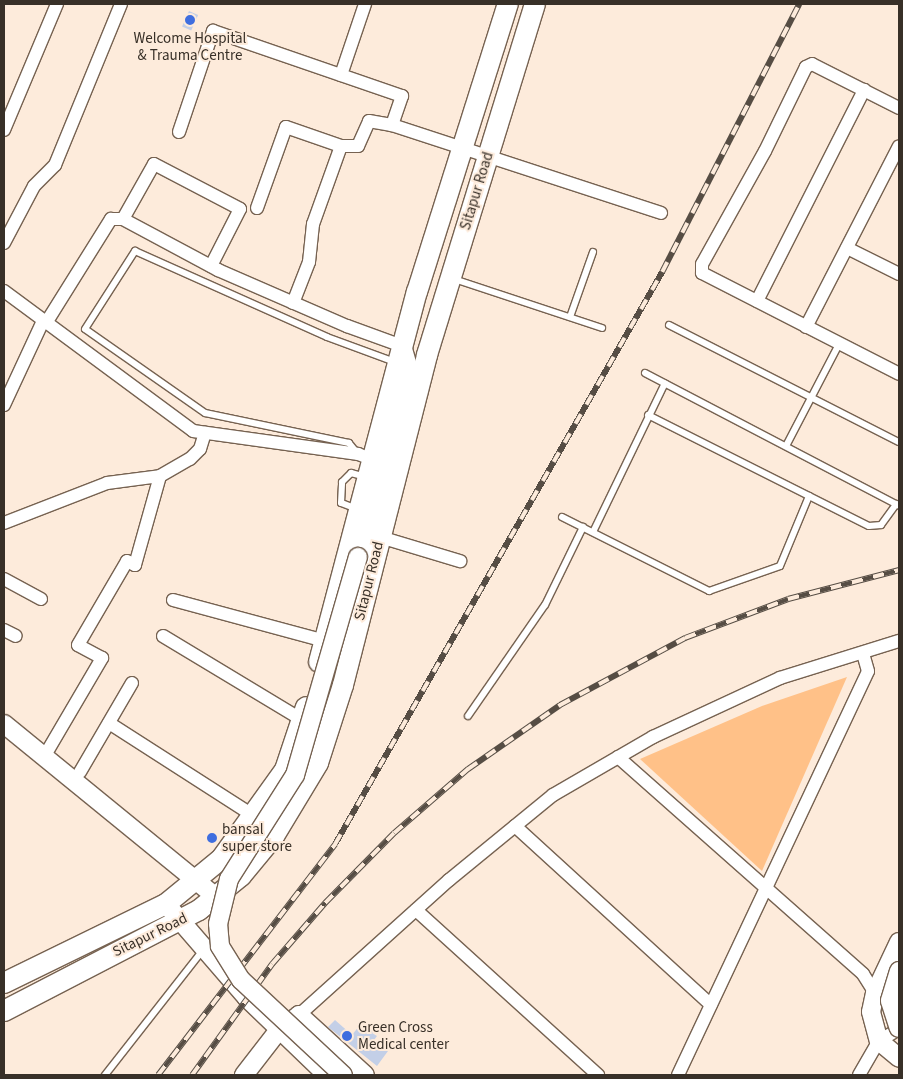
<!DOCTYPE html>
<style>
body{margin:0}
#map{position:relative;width:903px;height:1079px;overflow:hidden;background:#fdebdb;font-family:"Source Sans 3",sans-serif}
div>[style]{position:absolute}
.green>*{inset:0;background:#ffc188}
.building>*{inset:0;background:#c3cfe7;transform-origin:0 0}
.roads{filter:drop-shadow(1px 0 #766251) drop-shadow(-1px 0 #766251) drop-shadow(0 1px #766251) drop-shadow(0 -1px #766251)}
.lane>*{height:6px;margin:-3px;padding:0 3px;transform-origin:3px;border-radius:3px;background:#fff}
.street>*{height:12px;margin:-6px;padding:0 6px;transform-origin:6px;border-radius:6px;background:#fff}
.secondary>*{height:18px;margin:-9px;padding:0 9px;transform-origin:9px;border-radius:9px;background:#fff}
.primary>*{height:20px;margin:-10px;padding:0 10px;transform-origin:10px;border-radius:10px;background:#fff}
.rail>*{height:5.5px;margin-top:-2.75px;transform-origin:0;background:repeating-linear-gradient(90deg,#fdebdb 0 11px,#564d44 0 22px);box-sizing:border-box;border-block:1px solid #564d44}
.bridges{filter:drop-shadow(1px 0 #766251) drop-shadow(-1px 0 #766251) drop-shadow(0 1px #766251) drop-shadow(0 -1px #766251)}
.secondary-bridge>*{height:18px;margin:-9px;padding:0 9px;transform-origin:9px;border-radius:9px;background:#fff}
.dots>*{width:14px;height:14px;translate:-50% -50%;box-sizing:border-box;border:2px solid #fdebdb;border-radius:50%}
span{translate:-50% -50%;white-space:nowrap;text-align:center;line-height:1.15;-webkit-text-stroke:4px #fdebdb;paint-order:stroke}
.poi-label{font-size:15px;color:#383028}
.left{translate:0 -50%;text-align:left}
.street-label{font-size:15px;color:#383028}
.frame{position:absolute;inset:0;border:5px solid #383028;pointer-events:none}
</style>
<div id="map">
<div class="green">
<div style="clip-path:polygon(847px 677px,762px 871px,640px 759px,762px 706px)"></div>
</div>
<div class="building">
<div style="left:189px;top:11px;width:10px;height:17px;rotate:24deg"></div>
<div style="clip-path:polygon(335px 1020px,352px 1035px,364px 1020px,376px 1029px,372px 1033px,377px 1036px,374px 1040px,388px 1051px,377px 1066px,328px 1027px)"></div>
</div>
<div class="roads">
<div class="lane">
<div style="left:454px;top:279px;width:156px;rotate:18.3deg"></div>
<div style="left:570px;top:317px;width:69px;rotate:-70.5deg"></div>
<div style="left:669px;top:325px;width:258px;rotate:27deg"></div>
<div style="left:645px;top:373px;width:287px;rotate:27.6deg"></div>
<div style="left:648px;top:415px;width:247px;rotate:26.7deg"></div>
<div style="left:869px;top:526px;width:12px;rotate:-5deg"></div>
<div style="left:881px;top:525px;width:26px;rotate:-54deg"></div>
<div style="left:786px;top:446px;width:115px;rotate:-62.5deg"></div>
<div style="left:357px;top:453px;width:13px;rotate:-129deg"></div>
<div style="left:349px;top:443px;width:147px;rotate:-168.2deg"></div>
<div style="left:205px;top:413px;width:146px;rotate:-145deg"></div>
<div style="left:85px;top:329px;width:93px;rotate:-57.3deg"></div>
<div style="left:135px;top:251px;width:210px;rotate:24.1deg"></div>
<div style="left:327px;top:337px;width:72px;rotate:20.2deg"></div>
<div style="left:357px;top:509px;width:17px;rotate:-159deg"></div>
<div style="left:341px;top:503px;width:21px;rotate:-87deg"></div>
<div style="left:342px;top:482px;width:13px;rotate:-45deg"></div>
<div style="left:351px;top:473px;width:16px;rotate:15deg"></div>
<div style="left:562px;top:517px;width:165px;rotate:26.7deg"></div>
<div style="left:709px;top:591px;width:75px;rotate:-19.4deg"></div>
<div style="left:780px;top:566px;width:76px;rotate:-67.5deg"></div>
<div style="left:593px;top:532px;width:165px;rotate:-64.2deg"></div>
<div style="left:468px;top:716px;width:135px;rotate:-55.3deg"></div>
<div style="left:545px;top:605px;width:87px;rotate:-64deg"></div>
<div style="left:105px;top:1075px;width:159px;rotate:-51.9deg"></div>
</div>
<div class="street">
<div style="left:341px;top:75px;width:75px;rotate:-71.3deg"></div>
<div style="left:899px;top:108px;width:97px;rotate:-153.2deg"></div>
<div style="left:812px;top:64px;width:7px;rotate:153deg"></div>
<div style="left:806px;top:67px;width:93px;rotate:116deg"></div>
<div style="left:765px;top:151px;width:129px;rotate:119.1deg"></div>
<div style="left:702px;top:264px;width:9px;rotate:90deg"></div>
<div style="left:702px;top:273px;width:221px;rotate:27.1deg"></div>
<div style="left:4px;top:130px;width:137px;rotate:-67.2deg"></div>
<div style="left:179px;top:132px;width:107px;rotate:-71.4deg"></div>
<div style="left:213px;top:31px;width:200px;rotate:19deg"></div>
<div style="left:402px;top:96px;width:31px;rotate:109deg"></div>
<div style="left:392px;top:125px;width:283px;rotate:18.1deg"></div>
<div style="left:341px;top:146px;width:17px"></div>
<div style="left:358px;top:146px;width:27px;rotate:-66deg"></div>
<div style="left:369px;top:121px;width:23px;rotate:10deg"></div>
<div style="left:257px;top:208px;width:86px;rotate:-70.3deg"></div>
<div style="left:286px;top:127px;width:58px;rotate:19.1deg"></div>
<div style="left:341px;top:146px;width:83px;rotate:109.7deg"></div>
<div style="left:313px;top:224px;width:38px;rotate:96deg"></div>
<div style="left:309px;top:262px;width:44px;rotate:111.3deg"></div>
<div style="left:123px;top:219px;width:63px;rotate:-60.6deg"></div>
<div style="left:154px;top:164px;width:97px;rotate:27.6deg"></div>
<div style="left:240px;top:209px;width:64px;rotate:117deg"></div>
<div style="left:4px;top:243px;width:64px;rotate:-62.2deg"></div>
<div style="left:34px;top:186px;width:30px;rotate:-45deg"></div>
<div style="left:55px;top:165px;width:174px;rotate:-67.7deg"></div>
<div style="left:847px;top:248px;width:58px;rotate:26.6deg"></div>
<div style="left:4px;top:291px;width:235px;rotate:36.5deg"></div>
<div style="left:193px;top:431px;width:167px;rotate:7.9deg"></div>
<div style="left:358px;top:454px;width:14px;rotate:21deg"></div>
<div style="left:757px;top:301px;width:237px;rotate:-63.1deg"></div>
<div style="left:46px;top:323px;width:123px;rotate:-58deg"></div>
<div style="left:111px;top:219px;width:12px"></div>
<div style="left:123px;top:219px;width:108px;rotate:28.2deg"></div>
<div style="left:218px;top:270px;width:141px;rotate:23.5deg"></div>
<div style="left:347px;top:326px;width:59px;rotate:20deg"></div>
<div style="left:806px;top:327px;width:203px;rotate:-62.8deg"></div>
<div style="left:4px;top:405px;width:93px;rotate:-65.1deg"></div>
<div style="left:4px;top:523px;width:110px;rotate:-21.2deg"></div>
<div style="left:107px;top:483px;width:53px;rotate:-7.5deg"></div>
<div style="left:160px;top:476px;width:34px;rotate:-30deg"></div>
<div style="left:190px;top:459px;width:14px;rotate:-45deg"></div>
<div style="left:200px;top:449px;width:17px;rotate:-73deg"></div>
<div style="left:380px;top:537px;width:84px;rotate:16.7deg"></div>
<div style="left:4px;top:579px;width:42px;rotate:28.4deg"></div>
<div style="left:173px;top:600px;width:157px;rotate:15.1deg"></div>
<div style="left:4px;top:630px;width:13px;rotate:27deg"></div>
<div style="left:163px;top:636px;width:162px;rotate:31.1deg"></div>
<div style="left:109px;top:723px;width:172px;rotate:32.7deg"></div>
<div style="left:44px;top:757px;width:115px;rotate:-59.6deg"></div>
<div style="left:102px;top:658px;width:27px;rotate:-152deg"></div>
<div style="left:78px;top:645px;width:97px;rotate:-59.7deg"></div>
<div style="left:127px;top:561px;width:9px;rotate:27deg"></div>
<div style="left:135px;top:565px;width:92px;rotate:-74.3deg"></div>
<div style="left:618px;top:757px;width:327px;rotate:41.5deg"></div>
<div style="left:863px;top:974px;width:22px;rotate:58deg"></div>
<div style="left:875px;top:993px;width:6px;rotate:18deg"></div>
<div style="left:80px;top:772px;width:103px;rotate:-59.7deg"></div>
<div style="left:515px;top:826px;width:265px;rotate:42.4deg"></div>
<div style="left:416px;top:910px;width:246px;rotate:42.2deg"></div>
<div style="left:299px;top:1015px;width:202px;rotate:-42deg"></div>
<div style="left:449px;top:880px;width:134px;rotate:-39.3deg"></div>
<div style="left:553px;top:795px;width:116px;rotate:-30.1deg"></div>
<div style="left:653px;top:737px;width:140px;rotate:-24.9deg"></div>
<div style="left:780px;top:678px;width:125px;rotate:-17.3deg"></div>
<div style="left:678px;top:1075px;width:446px;rotate:-64.8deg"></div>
<div style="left:868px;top:671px;width:19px;rotate:-106deg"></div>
<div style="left:859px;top:1075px;width:39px;rotate:-60deg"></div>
<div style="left:879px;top:1041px;width:23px;rotate:-31deg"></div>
</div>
<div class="secondary">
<div style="left:358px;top:557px;width:194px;rotate:-74.7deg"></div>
<div style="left:409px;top:370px;width:25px;rotate:-106deg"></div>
<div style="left:4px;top:724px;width:272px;rotate:39.2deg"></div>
<div style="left:166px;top:904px;width:124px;rotate:49.2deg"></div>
<div style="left:247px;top:998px;width:111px;rotate:43.9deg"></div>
<div style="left:899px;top:942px;width:56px;rotate:115.2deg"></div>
<div style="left:875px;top:993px;width:19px;rotate:102deg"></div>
<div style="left:871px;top:1012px;width:30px;rotate:75deg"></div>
<div style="left:879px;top:1041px;width:26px;rotate:40deg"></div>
<div style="left:244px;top:1075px;width:56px;rotate:-52.3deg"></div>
<div style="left:278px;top:1031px;width:26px;rotate:-37deg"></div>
<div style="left:299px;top:1015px;width:89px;rotate:42.3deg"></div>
</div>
<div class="primary">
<div style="left:319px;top:662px;width:383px;rotate:-75.2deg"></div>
<div style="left:417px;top:292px;width:302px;rotate:-72.5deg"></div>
<div style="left:4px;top:983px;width:180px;rotate:-26deg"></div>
<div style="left:166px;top:904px;width:71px;rotate:-39.3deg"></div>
<div style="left:221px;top:859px;width:110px;rotate:-54.3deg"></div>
<div style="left:285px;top:770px;width:66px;rotate:-71.6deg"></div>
<div style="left:4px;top:1011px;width:220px;rotate:-27.4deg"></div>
<div style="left:199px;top:910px;width:54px;rotate:-39deg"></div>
<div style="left:241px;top:876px;width:52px;rotate:-50.5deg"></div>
<div style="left:274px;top:836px;width:85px;rotate:-58.9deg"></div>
<div style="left:318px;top:763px;width:82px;rotate:-72.2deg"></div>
<div style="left:343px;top:685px;width:341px;rotate:-75.7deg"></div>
<div style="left:427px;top:355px;width:367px;rotate:-72.9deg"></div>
</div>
</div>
<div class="rail">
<div style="left:158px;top:1075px;width:291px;rotate:-52.5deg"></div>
<div style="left:335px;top:844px;width:659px;rotate:-60.24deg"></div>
<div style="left:662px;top:272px;width:301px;rotate:-62.9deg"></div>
<div style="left:192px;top:1075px;width:137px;rotate:-54.2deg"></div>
<div style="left:272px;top:964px;width:81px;rotate:-49deg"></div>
<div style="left:325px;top:903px;width:98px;rotate:-45.4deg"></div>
<div style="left:394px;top:833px;width:98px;rotate:-40.9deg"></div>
<div style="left:468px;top:769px;width:112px;rotate:-34.8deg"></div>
<div style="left:560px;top:705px;width:142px;rotate:-28.2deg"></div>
<div style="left:685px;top:638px;width:110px;rotate:-20.7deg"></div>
<div style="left:788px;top:599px;width:115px;rotate:-14.6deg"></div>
</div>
<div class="bridges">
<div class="secondary-bridge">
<div style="left:899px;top:971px;width:31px;rotate:107deg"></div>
<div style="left:890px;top:1001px;width:28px;rotate:72deg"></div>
<div style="left:343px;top:1075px;width:139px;rotate:-137deg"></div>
<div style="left:241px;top:980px;width:40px;rotate:-122deg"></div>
<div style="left:220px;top:946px;width:22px;rotate:-95deg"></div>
<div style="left:218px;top:924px;width:46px;rotate:-76.3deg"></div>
<div style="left:229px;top:879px;width:123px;rotate:-57.6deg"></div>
<div style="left:295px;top:775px;width:227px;rotate:-73.9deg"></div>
</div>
</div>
<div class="dots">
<div style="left:190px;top:20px;background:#3f6edf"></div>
<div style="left:212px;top:838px;background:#3f6edf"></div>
<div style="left:347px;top:1036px;background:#3f6edf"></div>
</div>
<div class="poi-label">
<span style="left:190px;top:47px">Welcome Hospital<br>&amp; Trauma Centre</span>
<span class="left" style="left:222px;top:838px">bansal<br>super store</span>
<span class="left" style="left:358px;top:1036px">Green Cross<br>Medical center</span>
</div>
<div class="street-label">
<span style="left:477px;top:191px;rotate:-73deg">Sitapur Road</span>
<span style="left:369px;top:581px;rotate:-76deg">Sitapur Road</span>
<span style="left:150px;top:935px;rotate:-26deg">Sitapur Road</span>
</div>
<div class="frame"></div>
</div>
